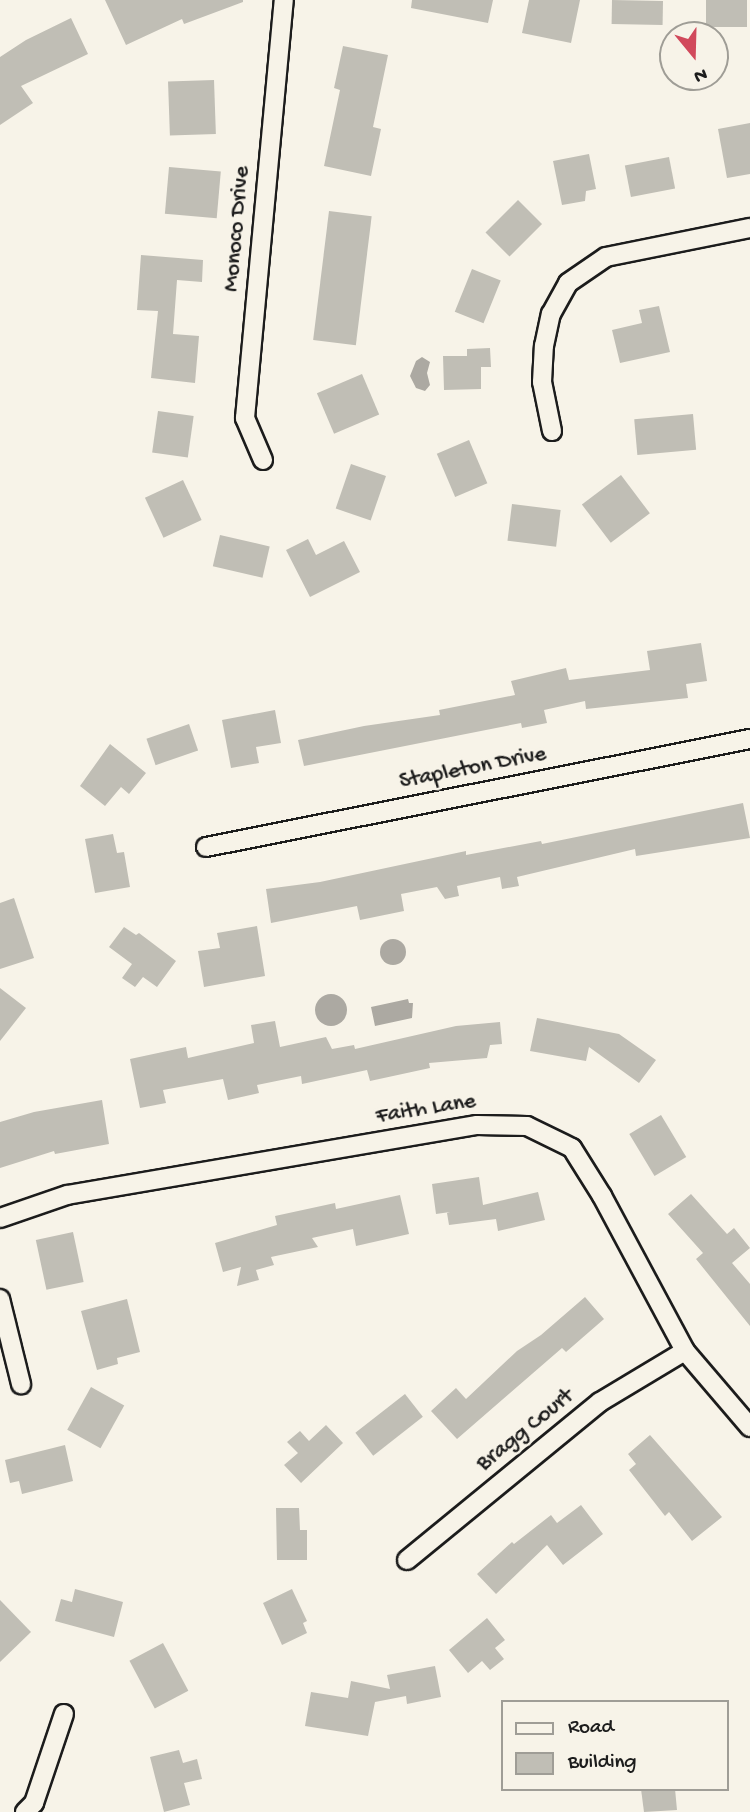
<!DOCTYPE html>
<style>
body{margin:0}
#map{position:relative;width:750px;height:1812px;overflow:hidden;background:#f7f3e8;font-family:"Gochi Hand",sans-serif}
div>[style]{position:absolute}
.water>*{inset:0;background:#aca9a2}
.round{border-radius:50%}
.building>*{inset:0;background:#c0beb5;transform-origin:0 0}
.roads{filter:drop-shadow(2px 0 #1c1c1c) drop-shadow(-2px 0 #1c1c1c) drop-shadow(0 2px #1c1c1c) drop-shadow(0 -2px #1c1c1c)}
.street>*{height:18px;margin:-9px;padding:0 9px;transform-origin:9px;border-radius:9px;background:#f7f3e8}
span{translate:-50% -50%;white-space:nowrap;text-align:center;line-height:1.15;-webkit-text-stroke:5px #f7f3e8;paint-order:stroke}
.street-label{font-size:23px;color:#1c1c1c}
.legend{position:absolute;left:501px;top:1700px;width:228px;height:91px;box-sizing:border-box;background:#f7f3e8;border:2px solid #9f9d96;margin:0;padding:9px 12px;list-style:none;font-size:21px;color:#1c1c1c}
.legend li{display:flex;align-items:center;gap:14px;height:35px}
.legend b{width:35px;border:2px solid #9f9d96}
.north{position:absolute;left:659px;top:21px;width:70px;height:70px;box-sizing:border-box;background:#f7f3e8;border:2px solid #9f9d96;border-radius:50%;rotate:161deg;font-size:19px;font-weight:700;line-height:28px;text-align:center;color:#1c1c1c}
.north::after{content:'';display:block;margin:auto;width:24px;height:32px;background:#d1495b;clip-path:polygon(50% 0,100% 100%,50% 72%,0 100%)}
</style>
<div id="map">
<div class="water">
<div style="clip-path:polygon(422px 357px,430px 362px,427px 373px,430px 385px,425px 391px,416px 388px,410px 376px,416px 361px)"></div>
<div class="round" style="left:380px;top:939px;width:26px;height:26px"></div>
<div class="round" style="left:315px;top:994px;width:32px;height:32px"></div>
<div style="clip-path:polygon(408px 999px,409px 1003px,413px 1003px,412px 1018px,375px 1026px,371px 1007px)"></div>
</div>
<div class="building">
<div style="clip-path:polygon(105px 0,243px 0,243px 2px,184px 24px,182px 19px,126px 45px)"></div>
<div style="clip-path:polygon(412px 0,493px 0,488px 23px,411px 8px)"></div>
<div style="clip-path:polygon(529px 0,580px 0,571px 43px,522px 33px)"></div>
<div style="left:612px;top:0;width:51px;height:24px;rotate:1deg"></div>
<div style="left:706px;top:0;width:41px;height:27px"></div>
<div style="clip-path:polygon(71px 18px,88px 54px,21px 86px,33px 103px,0 125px,0 57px,26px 40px)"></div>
<div style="clip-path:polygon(343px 46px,388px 55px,373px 127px,381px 129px,371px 176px,324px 166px,340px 90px,334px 88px)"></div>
<div style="left:214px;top:80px;width:54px;height:46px;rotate:88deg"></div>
<div style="clip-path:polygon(750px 123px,750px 174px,727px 178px,718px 129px)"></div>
<div style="clip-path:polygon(589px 154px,596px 189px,586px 191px,585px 201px,562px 205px,553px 161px)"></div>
<div style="left:669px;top:157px;width:32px;height:45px;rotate:79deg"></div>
<div style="left:169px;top:167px;width:52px;height:47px;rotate:5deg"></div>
<div style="left:518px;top:200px;width:34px;height:46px;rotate:45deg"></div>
<div style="left:329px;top:211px;width:43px;height:130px;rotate:7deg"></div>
<div style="clip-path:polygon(141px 255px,203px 260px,202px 282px,177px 280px,173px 334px,199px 336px,195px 383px,151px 378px,158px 311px,137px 310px)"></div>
<div style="left:472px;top:269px;width:31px;height:46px;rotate:22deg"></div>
<div style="clip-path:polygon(659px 306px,670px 352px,620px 363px,612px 330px,642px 323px,639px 310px)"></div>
<div style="clip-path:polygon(490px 348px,491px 367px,481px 367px,481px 389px,444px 390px,443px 356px,467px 356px,467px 349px)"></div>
<div style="left:362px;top:374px;width:44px;height:49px;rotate:67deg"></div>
<div style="left:158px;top:411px;width:36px;height:42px;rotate:8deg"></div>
<div style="left:693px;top:414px;width:36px;height:59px;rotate:85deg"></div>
<div style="left:469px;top:440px;width:47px;height:35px;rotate:67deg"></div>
<div style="left:351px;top:464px;width:37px;height:47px;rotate:19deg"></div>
<div style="left:621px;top:475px;width:48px;height:49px;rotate:53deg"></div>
<div style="left:183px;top:480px;width:44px;height:42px;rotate:65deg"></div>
<div style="left:512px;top:504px;width:49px;height:37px;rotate:7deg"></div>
<div style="left:220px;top:535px;width:51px;height:32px;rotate:13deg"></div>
<div style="clip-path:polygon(308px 539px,316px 555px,344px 541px,360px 572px,310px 597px,286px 550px)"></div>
<div style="clip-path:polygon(701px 643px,707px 681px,686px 684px,688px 698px,586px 709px,585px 701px,544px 710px,547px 723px,522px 728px,521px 723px,304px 766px,298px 740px,364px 726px,440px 715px,439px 710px,515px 695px,511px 681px,566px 668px,569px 680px,650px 670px,647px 651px)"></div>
<div style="clip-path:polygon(275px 710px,281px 743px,256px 747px,259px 763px,231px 768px,222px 720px)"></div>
<div style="left:189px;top:724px;width:28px;height:45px;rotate:71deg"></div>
<div style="clip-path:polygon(110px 744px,146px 773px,129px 794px,121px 787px,105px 806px,80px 786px)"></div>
<div style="clip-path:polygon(743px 803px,750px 838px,636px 856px,635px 849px,517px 877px,519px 886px,502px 889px,500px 877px,457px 886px,459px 896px,445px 899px,437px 887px,401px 894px,404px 911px,360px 920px,357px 906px,271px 923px,266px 889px,320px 882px,466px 851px,466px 855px,541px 841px,542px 844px)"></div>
<div style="clip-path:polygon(113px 834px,117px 853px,124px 852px,130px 887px,95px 893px,85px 839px)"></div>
<div style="clip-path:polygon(14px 898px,34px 958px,0 969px,0 903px)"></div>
<div style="clip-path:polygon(257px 926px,265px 976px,204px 987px,198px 951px,220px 948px,217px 933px)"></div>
<div style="clip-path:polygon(124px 927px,136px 935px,139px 933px,176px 961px,157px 987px,143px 977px,135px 987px,122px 978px,132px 964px,109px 947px)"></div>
<div style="clip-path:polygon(0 988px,26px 1008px,0 1041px)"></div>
<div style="clip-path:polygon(537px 1018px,619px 1034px,656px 1060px,639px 1083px,589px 1047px,586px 1061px,530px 1051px)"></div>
<div style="clip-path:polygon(275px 1021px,280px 1047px,326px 1037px,332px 1049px,354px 1045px,355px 1049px,456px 1026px,500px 1022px,502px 1044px,490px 1045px,487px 1058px,429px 1063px,430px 1068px,370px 1081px,367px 1070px,302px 1084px,301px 1076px,257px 1085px,259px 1093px,228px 1100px,223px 1079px,163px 1090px,166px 1103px,140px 1108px,130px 1059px,186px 1047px,188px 1058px,254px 1043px,251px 1025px)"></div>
<div style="clip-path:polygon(102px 1100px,109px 1144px,55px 1154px,54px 1151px,0 1168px,0 1122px,34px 1112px)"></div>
<div style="left:661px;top:1115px;width:49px;height:37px;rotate:59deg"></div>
<div style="clip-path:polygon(479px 1177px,483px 1205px,538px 1192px,545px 1220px,498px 1231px,496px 1219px,449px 1225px,447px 1213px,450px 1212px,436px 1214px,432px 1184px)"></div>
<div style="clip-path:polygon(691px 1194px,727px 1234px,734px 1228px,750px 1248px,732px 1263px,750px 1284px,750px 1326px,696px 1259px,703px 1253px,668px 1214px)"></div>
<div style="clip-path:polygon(400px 1195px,409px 1234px,356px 1246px,353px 1229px,312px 1238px,318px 1247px,271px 1257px,274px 1265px,256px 1270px,259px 1280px,237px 1286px,241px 1267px,223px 1272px,215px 1243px,277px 1225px,275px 1216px,335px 1203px,336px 1209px)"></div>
<div style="left:73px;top:1232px;width:51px;height:38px;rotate:78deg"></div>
<div style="clip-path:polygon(585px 1297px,604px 1319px,566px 1352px,562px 1348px,457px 1439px,431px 1411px,456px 1388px,466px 1399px,517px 1351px,541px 1335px)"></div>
<div style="clip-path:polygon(127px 1299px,140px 1352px,117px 1358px,118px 1364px,97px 1370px,81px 1311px)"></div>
<div style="left:91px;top:1387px;width:38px;height:49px;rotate:29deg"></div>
<div style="left:405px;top:1394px;width:29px;height:63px;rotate:52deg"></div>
<div style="clip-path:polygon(326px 1425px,343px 1443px,301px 1483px,284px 1465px,298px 1453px,287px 1442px,300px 1431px,309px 1441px)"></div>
<div style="clip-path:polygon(650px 1435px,722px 1517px,692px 1541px,669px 1512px,665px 1516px,629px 1470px,636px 1464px,628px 1454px)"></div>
<div style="clip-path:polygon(65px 1445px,73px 1481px,22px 1494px,19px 1481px,10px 1483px,5px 1460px)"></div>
<div style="clip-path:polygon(581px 1505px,603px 1534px,563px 1565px,547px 1545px,496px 1594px,477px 1574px,512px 1542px,514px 1544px,551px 1515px,557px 1523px)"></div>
<div style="clip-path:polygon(276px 1508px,299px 1508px,300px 1530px,307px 1530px,307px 1560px,277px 1560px)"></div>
<div style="clip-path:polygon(75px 1589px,123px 1602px,114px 1637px,55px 1621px,61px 1599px,72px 1602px)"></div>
<div style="clip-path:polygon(292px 1589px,307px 1621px,303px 1623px,307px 1633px,282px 1645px,263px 1603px)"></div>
<div style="clip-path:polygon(0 1600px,31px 1632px,0 1662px)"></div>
<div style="clip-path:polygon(487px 1618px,505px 1640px,495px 1648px,504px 1659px,490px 1670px,482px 1661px,468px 1673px,449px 1650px)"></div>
<div style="left:163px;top:1643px;width:54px;height:38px;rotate:62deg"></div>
<div style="clip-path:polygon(435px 1666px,441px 1697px,407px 1704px,406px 1696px,375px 1702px,368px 1736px,305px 1726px,311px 1692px,348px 1698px,351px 1681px,390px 1689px,387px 1675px)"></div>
<div style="clip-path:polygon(179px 1750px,183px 1763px,197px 1759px,202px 1779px,184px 1783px,190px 1805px,164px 1812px,150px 1757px)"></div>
<div style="clip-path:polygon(641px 1789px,675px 1789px,677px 1810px,644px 1812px)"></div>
</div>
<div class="roads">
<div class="street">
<div style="left:552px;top:431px;width:50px;rotate:-101.5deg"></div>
<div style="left:542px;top:382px;width:36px;rotate:-87deg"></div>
<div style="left:544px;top:346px;width:33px;rotate:-78deg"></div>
<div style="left:551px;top:314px;width:35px;rotate:-61deg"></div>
<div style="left:568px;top:283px;width:46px;rotate:-34.4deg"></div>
<div style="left:606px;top:257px;width:147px;rotate:-11.4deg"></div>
<div style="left:263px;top:460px;width:46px;rotate:-113.2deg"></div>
<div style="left:245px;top:418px;width:420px;rotate:-84.7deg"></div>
<div style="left:206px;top:847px;width:555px;rotate:-11.23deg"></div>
<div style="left:0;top:1218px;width:71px;rotate:-18.9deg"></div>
<div style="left:67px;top:1195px;width:416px;rotate:-9.7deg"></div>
<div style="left:477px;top:1125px;width:50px;rotate:1.1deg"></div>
<div style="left:527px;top:1126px;width:50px;rotate:26.1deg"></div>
<div style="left:572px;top:1148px;width:57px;rotate:58deg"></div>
<div style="left:602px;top:1196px;width:176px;rotate:61.8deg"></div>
<div style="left:685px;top:1351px;width:100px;rotate:49.5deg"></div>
<div style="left:0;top:1299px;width:88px;rotate:76.1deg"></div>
<div style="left:407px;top:1560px;width:249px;rotate:-39.3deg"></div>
<div style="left:600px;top:1402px;width:99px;rotate:-31deg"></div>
<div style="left:25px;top:1812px;width:13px;rotate:-45deg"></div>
<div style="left:34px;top:1803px;width:94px;rotate:-71.4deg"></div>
</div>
</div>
<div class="street-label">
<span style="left:238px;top:229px;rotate:-85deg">Monoco Drive</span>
<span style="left:473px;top:769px;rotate:-11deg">Stapleton Drive</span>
<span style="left:426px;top:1110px;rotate:-9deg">Faith Lane</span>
<span style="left:526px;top:1431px;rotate:-39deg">Bragg Court</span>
</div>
<ul class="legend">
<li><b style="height:9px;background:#f7f3e8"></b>Road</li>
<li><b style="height:19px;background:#c0beb5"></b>Building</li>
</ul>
<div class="north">N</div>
</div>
